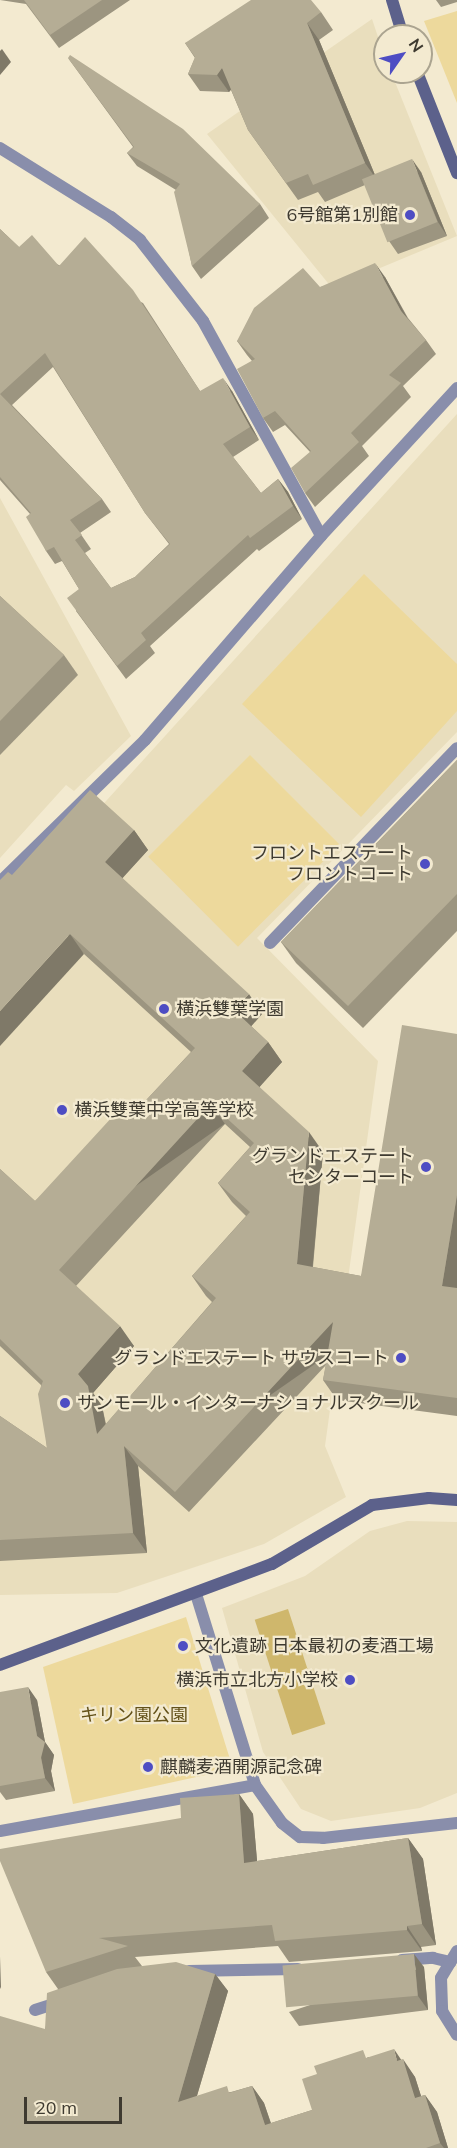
<!DOCTYPE html>
<meta charset="utf-8">
<style>
body{margin:0}
#map{position:relative;width:457px;height:2148px;overflow:hidden;background:#f3ead0;font-family:Mulish,"Noto Sans JP",sans-serif}
div>[style]{position:absolute}
.built>*{inset:0;background:#e9debd}
.green>*{inset:0;background:#edd99c;transform-origin:0 0}
.water>*{inset:0;background:#cfb76c;transform-origin:0 0}
.lane>*{height:12px;margin:-6px;padding:0 6px;transform-origin:6px;border-radius:6px;background:#898eab}
.street>*{height:12px;margin:-6px;padding:0 6px;transform-origin:6px;border-radius:6px;background:#898eab}
.secondary>*{height:12px;margin:-6px;padding:0 6px;transform-origin:6px;border-radius:6px;background:#5c618b}
.wall>*{inset:0;background:#9c9580}
.shaded-wall>*{inset:0;background:#7f7968;transform-origin:0 0}
.building>*{inset:0;background:#b5ad95;transform-origin:0 0}
.dots>*{width:16px;height:16px;translate:-50% -50%;box-sizing:border-box;border:3px solid #f3ead0;border-radius:50%}
span{translate:-50% -50%;white-space:nowrap;text-align:center;line-height:1.15;-webkit-text-stroke:4.5px #f3ead0;paint-order:stroke}
.poi-label{font-size:18px;color:#3e3a30}
.right{translate:-100% -50%;text-align:right}
.left{translate:0 -50%;text-align:left}
.park-label{font-size:18px;color:#635118}
.north{position:absolute;left:373px;top:24px;width:60px;height:60px;box-sizing:border-box;background:#f3ead0;border:2px solid #aba490;border-radius:50%;rotate:56deg;font-size:16px;font-weight:700;line-height:24px;text-align:center;color:#3e3a30}
.north::after{content:'';display:block;margin:auto;width:21px;height:27px;background:#4e4dc3;clip-path:polygon(50% 0,100% 100%,50% 72%,0 100%)}
.scale{position:absolute;left:24px;top:2097px;width:98px;height:27px;box-sizing:border-box;border:3px solid #3e3a30;border-top:0;padding-left:8px;font-size:18px;line-height:21px;white-space:nowrap;color:#3e3a30;-webkit-text-stroke:4px #f3ead0;paint-order:stroke}
</style>
<div id="map">
<div class="built">
<div style="clip-path:polygon(372px 19px,385px 58px,385px 72px,391px 72px,457px 236px,332px 288px,207px 134px)"></div>
<div style="clip-path:polygon(457px 414px,457px 732px,257px 938px,378px 1061px,325px 1446px,346px 1497px,264px 1544px,117px 1593px,0 1595px,0 898px,87px 822px)"></div>
<div style="clip-path:polygon(0 498px,131px 736px,74px 791px,66px 785px,0 858px)"></div>
<div style="clip-path:polygon(407px 1521px,457px 1522px,457px 1793px,420px 1808px,331px 1821px,301px 1809px,263px 1752px,222px 1608px,305px 1576px,370px 1531px)"></div>
</div>
<div class="green">
<div style="clip-path:polygon(457px 11px,457px 103px,424px 21px)"></div>
<div style="clip-path:polygon(364px 574px,457px 664px,457px 711px,361px 817px,242px 704px)"></div>
<div style="left:250px;top:755px;width:127px;height:144px;rotate:45deg"></div>
<div style="clip-path:polygon(186px 1617px,233px 1769px,73px 1804px,43px 1667px)"></div>
</div>
<div class="water">
<div style="left:288px;top:1609px;width:121px;height:35px;rotate:72deg"></div>
</div>
<div class="lane">
<div style="left:402px;top:1960px;width:31px;rotate:-4deg"></div>
<div style="left:433px;top:1958px;width:18px;rotate:13deg"></div>
<div style="left:189px;top:1971px;width:109px;rotate:-1.1deg"></div>
<div style="left:35px;top:2010px;width:28px;rotate:-18deg"></div>
</div>
<div class="street">
<div style="left:0;top:148px;width:131px;rotate:31.9deg"></div>
<div style="left:111px;top:217px;width:37px;rotate:38deg"></div>
<div style="left:140px;top:240px;width:103px;rotate:52.1deg"></div>
<div style="left:203px;top:321px;width:245px;rotate:61.2deg"></div>
<div style="left:0;top:882px;width:203px;rotate:-44.4deg"></div>
<div style="left:145px;top:740px;width:269px;rotate:-49.2deg"></div>
<div style="left:321px;top:536px;width:201px;rotate:-47.4deg"></div>
<div style="left:270px;top:943px;width:270px;rotate:-46.2deg"></div>
<div style="left:196px;top:1594px;width:200px;rotate:72.8deg"></div>
<div style="left:255px;top:1785px;width:47px;rotate:54.6deg"></div>
<div style="left:282px;top:1823px;width:23px;rotate:38deg"></div>
<div style="left:300px;top:1837px;width:23px;rotate:2deg"></div>
<div style="left:323px;top:1838px;width:135px;rotate:-6.4deg"></div>
<div style="left:0;top:1831px;width:259px;rotate:-10.2deg"></div>
<div style="left:457px;top:1951px;width:31px;rotate:121deg"></div>
<div style="left:441px;top:1978px;width:33px;rotate:88deg"></div>
<div style="left:442px;top:2011px;width:28px;rotate:58deg"></div>
</div>
<div class="secondary">
<div style="left:392px;top:0;width:38px;rotate:73deg"></div>
<div style="left:417px;top:72px;width:109px;rotate:68.4deg"></div>
<div style="left:0;top:1665px;width:290px;rotate:-20.4deg"></div>
<div style="left:272px;top:1564px;width:116px;rotate:-30.5deg"></div>
<div style="left:372px;top:1505px;width:57px;rotate:-7deg"></div>
<div style="left:429px;top:1498px;width:28px;rotate:4deg"></div>
</div>
<div class="wall">
<div style="clip-path:polygon(0 0,130px 0,59px 48px,26px 4px)"></div>
<div style="clip-path:polygon(436px 0,457px 0,457px 2px,441px 7px)"></div>
<div style="clip-path:polygon(321px 12px,333px 30px,319px 40px,375px 175px,421px 172px,447px 236px,398px 254px,389px 241px,365px 185px,325px 202px,318px 192px,298px 200px,248px 130px,231px 90px,229px 92px,200px 91px,188px 74px,195px 58px,185px 43px)"></div>
<div style="clip-path:polygon(68px 58px,260px 204px,269px 218px,201px 279px,192px 266px,176px 190px,137px 166px,127px 153px,133px 147px)"></div>
<div style="clip-path:polygon(evenodd,0 229px,19px 247px,143px 303px,200px 391px,232px 391px,259px 440px,233px 457px,261px 493px,278px 479px,288px 492px,302px 519px,259px 551px,257px 549px,150px 646px,155px 653px,126px 679px,76px 611px,79px 589px,62px 561px,55px 564px,46px 551px,30px 514px,0 480px,0 229px,53px 367px,145px 513px,169px 544px,135px 577px,111px 588px,85px 553px,91px 549px,80px 533px,111px 512px,102px 499px,12px 405px,53px 367px)"></div>
<div style="clip-path:polygon(385px 277px,408px 318px,426px 340px,436px 354px,403px 386px,411px 397px,362px 446px,369px 456px,315px 507px,305px 493px,310px 452px,285px 425px,273px 432px,263px 418px,252px 361px,247px 355px,237px 341px,320px 287px)"></div>
<div style="clip-path:polygon(0 596px,64px 655px,78px 675px,0 755px)"></div>
<div style="clip-path:polygon(457px 760px,457px 931px,363px 1028px,296px 963px,281px 942px)"></div>
<div style="clip-path:polygon(evenodd,134px 830px,148px 850px,122px 878px,262px 1014px,251px 1026px,268px 1042px,282px 1062px,259px 1087px,323px 1152px,313px 1267px,361px 1276px,457px 1034px,457px 1416px,337px 1400px,323px 1380px,326px 1365px,189px 1512px,138px 1466px,147px 1553px,0 1561px,0 1416px,47px 1448px,41px 1385px,0 1346px,0 1169px,35px 1201px,135px 1112px,191px 1052px,84px 954px,12px 875px,134px 830px,225px 1124px,250px 1147px,218px 1183px,232px 1202px,246px 1216px,192px 1276px,206px 1296px,212px 1302px,106px 1424px,102px 1406px,93px 1393px,134px 1346px,76px 1286px,225px 1124px)"></div>
<div style="clip-path:polygon(0 1692px,37px 1700px,45px 1742px,54px 1755px,51px 1771px,55px 1791px,6px 1800px,0 1792px)"></div>
<div style="clip-path:polygon(239px 1794px,253px 1814px,257px 1861px,408px 1838px,423px 1859px,436px 1945px,421px 1947px,422px 1951px,289px 1962px,278px 1946px,135px 1957px,142px 1966px,215px 1974px,228px 1991px,197px 2096px,231px 2092px,252px 2086px,264px 2103px,271px 2123px,312px 2110px,368px 2057px,402px 2060px,415px 2077px,421px 2096px,425px 2095px,437px 2112px,448px 2148px,0 2148px,45px 2029px,58px 1989px,46px 1972px,181px 1818px)"></div>
<div style="clip-path:polygon(424px 1967px,428px 2010px,299px 2026px,289px 2012px)"></div>
</div>
<div class="shaded-wall">
<div style="clip-path:polygon(307px 23px,319px 40px,377px 180px,365px 163px)"></div>
<div style="clip-path:polygon(2px 49px,11px 62px,0 75px,0 51px)"></div>
<div style="clip-path:polygon(222px 68px,234px 85px,229px 92px,217px 75px)"></div>
<div style="clip-path:polygon(412px 159px,421px 172px,447px 236px,438px 222px)"></div>
<div style="clip-path:polygon(375px 263px,385px 277px,411px 325px,401px 311px)"></div>
<div style="clip-path:polygon(223px 378px,232px 391px,259px 440px,250px 427px)"></div>
<div style="clip-path:polygon(278px 479px,288px 492px,302px 519px,293px 506px)"></div>
<div style="clip-path:polygon(134px 830px,148px 850px,119px 882px,105px 862px)"></div>
<div style="clip-path:polygon(70px 934px,84px 954px,0 1046px,0 1011px)"></div>
<div style="clip-path:polygon(249px 994px,262px 1014px,248px 1030px,234px 1010px)"></div>
<div style="clip-path:polygon(268px 1042px,282px 1062px,256px 1091px,242px 1071px)"></div>
<div style="left:211px;top:1104px;width:24px;height:225px;rotate:55deg"></div>
<div style="clip-path:polygon(309px 1132px,323px 1152px,311px 1284px,297px 1264px)"></div>
<div style="clip-path:polygon(457px 1195px,457px 1300px,442px 1286px)"></div>
<div style="left:333px;top:1322px;width:24px;height:232px;rotate:55deg"></div>
<div style="clip-path:polygon(120px 1326px,134px 1346px,93px 1393px,102px 1406px,111px 1453px,97px 1434px,78px 1374px)"></div>
<div style="clip-path:polygon(124px 1446px,138px 1466px,147px 1553px,133px 1533px)"></div>
<div style="clip-path:polygon(28px 1687px,37px 1700px,45px 1742px,54px 1755px,51px 1771px,55px 1791px,45px 1778px)"></div>
<div style="clip-path:polygon(239px 1794px,253px 1814px,259px 1883px,244px 1863px)"></div>
<div style="clip-path:polygon(408px 1838px,423px 1859px,436px 1945px,422px 1924px)"></div>
<div style="clip-path:polygon(407px 1926px,421px 1947px,422px 1951px,407px 1930px)"></div>
<div style="clip-path:polygon(414px 1954px,424px 1967px,428px 2010px,418px 1996px)"></div>
<div style="clip-path:polygon(0 1956px,1px 1989px,0 1987px)"></div>
<div style="clip-path:polygon(215px 1974px,228px 1991px,190px 2119px,178px 2102px)"></div>
<div style="clip-path:polygon(394px 2049px,404px 2064px,403px 2059px,415px 2077px,427px 2115px,415px 2098px,397px 2061px)"></div>
<div style="clip-path:polygon(252px 2086px,264px 2103px,277px 2142px,265px 2125px)"></div>
<div style="clip-path:polygon(425px 2095px,437px 2112px,448px 2148px,444px 2148px,440px 2143px)"></div>
</div>
<div class="building">
<div style="clip-path:polygon(24px 0,102px 0,50px 35px)"></div>
<div style="clip-path:polygon(251px 0,311px 0,321px 12px,307px 23px,365px 163px,313px 185px,308px 174px,286px 183px,248px 130px,222px 68px,217px 75px,188px 74px,195px 57px,185px 43px)"></div>
<div style="clip-path:polygon(70px 55px,183px 129px,260px 204px,192px 266px,174px 192px,180px 184px,127px 153px,134px 147px,68px 58px)"></div>
<div style="left:412px;top:159px;width:68px;height:54px;rotate:68deg"></div>
<div style="clip-path:polygon(evenodd,0 229px,19px 247px,32px 235px,59px 266px,85px 237px,133px 290px,200px 391px,223px 378px,250px 427px,223px 444px,261px 493px,278px 479px,293px 506px,250px 538px,248px 535px,141px 633px,146px 640px,117px 666px,67px 598px,79px 589px,54px 547px,46px 551px,26px 517px,31px 513px,0 477px,0 229px,45px 353px,145px 513px,170px 544px,135px 577px,111px 588px,75px 540px,82px 535px,70px 520px,102px 499px,0 394px,45px 353px)"></div>
<div style="clip-path:polygon(375px 263px,401px 311px,426px 340px,389px 375px,401px 383px,351px 433px,359px 442px,305px 493px,291px 468px,311px 451px,275px 411px,263px 418px,237px 369px,255px 359px,237px 341px,254px 308px,303px 268px,320px 287px)"></div>
<div style="clip-path:polygon(0 596px,64px 655px,0 721px)"></div>
<div style="clip-path:polygon(457px 760px,457px 894px,348px 1006px,281px 942px)"></div>
<div style="clip-path:polygon(evenodd,90px 790px,134px 830px,105px 862px,249px 994px,234px 1010px,268px 1042px,242px 1071px,309px 1132px,297px 1264px,361px 1276px,402px 1025px,457px 1034px,457px 1195px,442px 1286px,457px 1288px,457px 1398px,323px 1380px,333px 1322px,175px 1492px,124px 1446px,133px 1533px,0 1540px,0 1416px,47px 1448px,38px 1394px,43px 1381px,0 1339px,0 1169px,35px 1201px,125px 1103px,135px 1112px,195px 1048px,70px 934px,0 1011px,0 880px,8px 872px,12px 875px,90px 790px,211px 1104px,254px 1143px,218px 1183px,250px 1212px,192px 1276px,216px 1298px,97px 1434px,88px 1386px,78px 1374px,120px 1326px,59px 1270px,211px 1104px)"></div>
<div style="clip-path:polygon(28px 1687px,37px 1736px,45px 1742px,41px 1758px,45px 1778px,0 1786px,0 1692px)"></div>
<div style="clip-path:polygon(239px 1794px,244px 1863px,408px 1838px,422px 1924px,407px 1926px,407px 1930px,275px 1941px,272px 1925px,99px 1938px,128px 1946px,46px 1972px,0 1861px,0 1849px,181px 1818px,180px 1798px)"></div>
<div style="left:414px;top:1954px;width:42px;height:132px;rotate:85deg"></div>
<div style="clip-path:polygon(176px 1962px,215px 1974px,178px 2102px,227px 2086px,229px 2093px,252px 2086px,265px 2125px,312px 2110px,302px 2079px,317px 2074px,314px 2066px,363px 2050px,366px 2058px,394px 2049px,397px 2061px,403px 2059px,415px 2098px,425px 2095px,440px 2143px,426px 2148px,0 2148px,0 2016px,45px 2029px,47px 1993px,117px 1969px)"></div>
</div>
<div class="dots">
<div style="left:410px;top:215px;background:#4e4dc3"></div>
<div style="left:425px;top:864px;background:#4e4dc3"></div>
<div style="left:164px;top:1009px;background:#4e4dc3"></div>
<div style="left:62px;top:1110px;background:#4e4dc3"></div>
<div style="left:426px;top:1167px;background:#4e4dc3"></div>
<div style="left:401px;top:1358px;background:#4e4dc3"></div>
<div style="left:65px;top:1403px;background:#4e4dc3"></div>
<div style="left:183px;top:1646px;background:#4e4dc3"></div>
<div style="left:350px;top:1680px;background:#4e4dc3"></div>
<div style="left:148px;top:1767px;background:#4e4dc3"></div>
</div>
<div class="poi-label">
<span class="right" style="left:398px;top:215px">6号館第1別館</span>
<span class="right" style="left:413px;top:864px">フロントエステート<br>フロントコート</span>
<span class="left" style="left:176px;top:1009px">横浜雙葉学園</span>
<span class="left" style="left:74px;top:1110px">横浜雙葉中学高等学校</span>
<span class="right" style="left:414px;top:1167px">グランドエステート<br>センターコート</span>
<span class="right" style="left:389px;top:1358px">グランドエステート サウスコート</span>
<span class="left" style="left:77px;top:1403px">サンモール・インターナショナルスクール</span>
<span class="left" style="left:195px;top:1646px">文化遺跡 日本最初の麦酒工場</span>
<span class="right" style="left:338px;top:1680px">横浜市立北方小学校</span>
<span class="left" style="left:160px;top:1767px">麒麟麦酒開源記念碑</span>
</div>
<div class="park-label">
<span style="left:134px;top:1715px">キリン園公園</span>
</div>
<div class="north">N</div>
<div class="scale">20 m</div>
</div>
